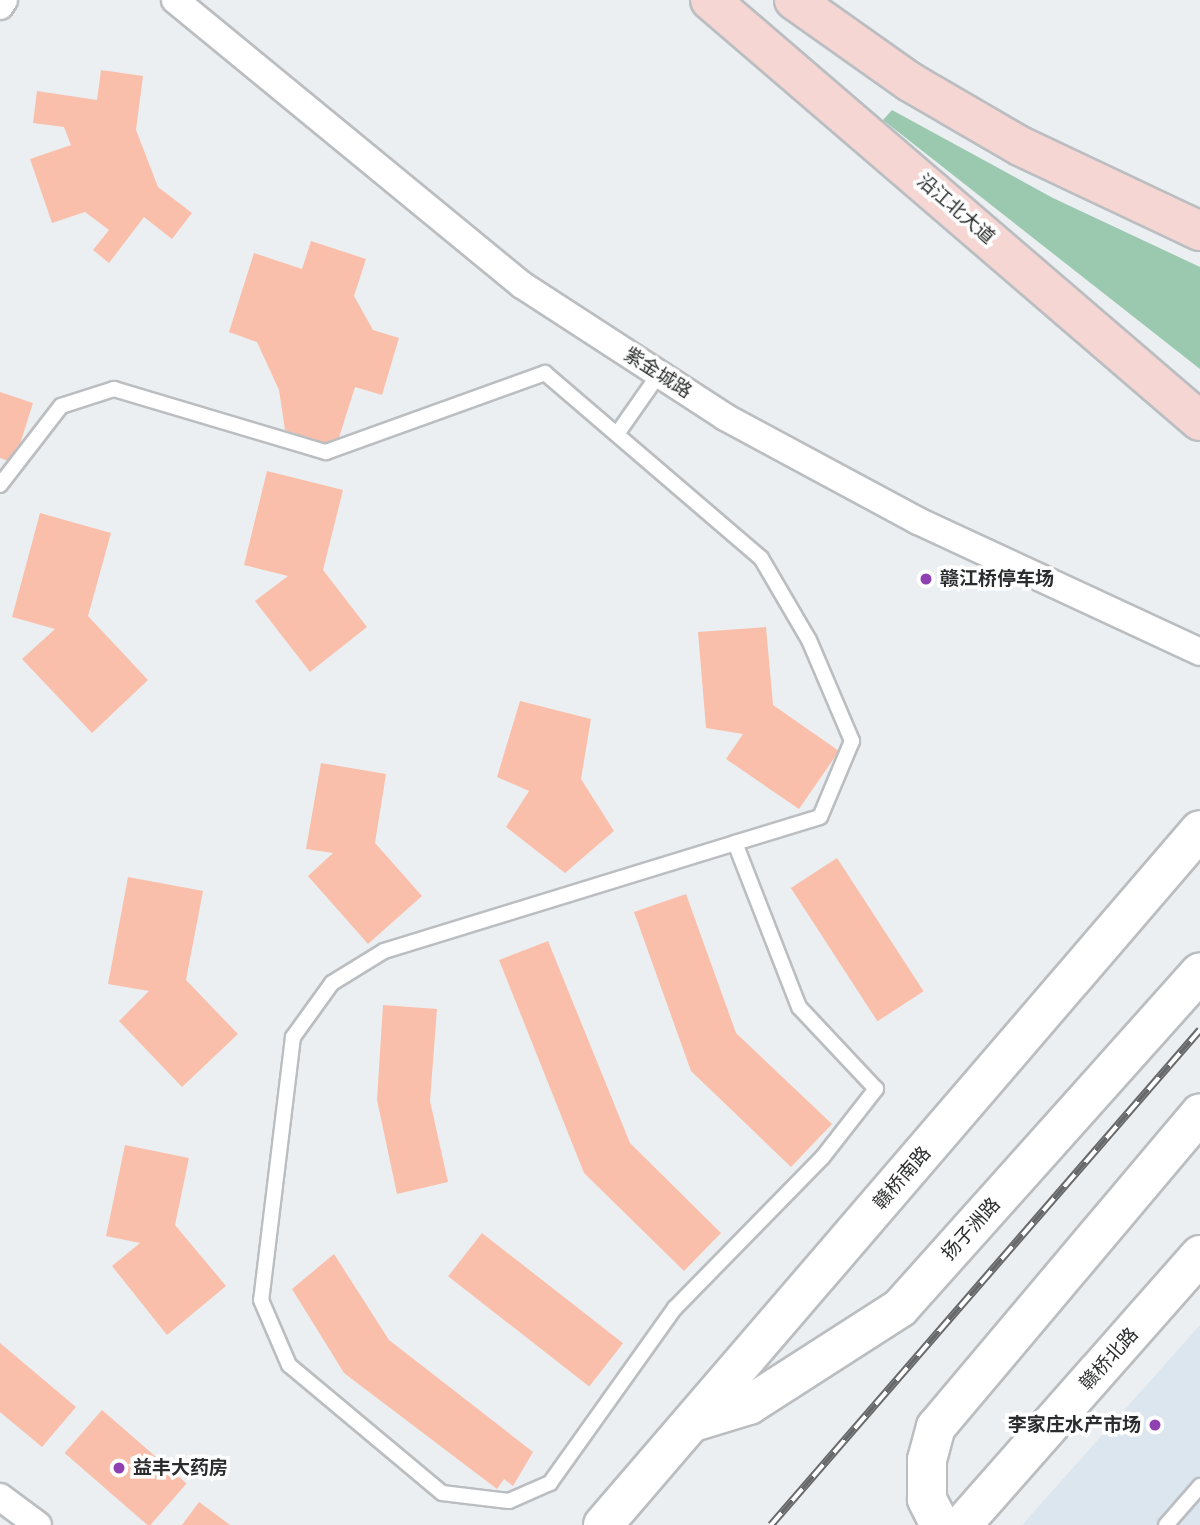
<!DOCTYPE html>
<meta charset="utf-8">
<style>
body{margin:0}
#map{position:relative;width:1200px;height:1525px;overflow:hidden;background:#ebeff2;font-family:"Space Grotesk","Noto Sans SC",sans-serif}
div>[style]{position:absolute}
.built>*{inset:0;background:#dce6ef}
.green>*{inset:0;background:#9ac9af}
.building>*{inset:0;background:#fabfaa;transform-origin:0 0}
.roads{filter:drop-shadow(2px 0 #bbbec1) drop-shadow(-2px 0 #bbbec1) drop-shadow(0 2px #bbbec1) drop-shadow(0 -2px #bbbec1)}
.lane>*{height:14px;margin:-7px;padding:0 7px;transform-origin:7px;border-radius:7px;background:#fff}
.street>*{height:26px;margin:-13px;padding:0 13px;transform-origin:13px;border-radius:13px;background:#fff}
.secondary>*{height:38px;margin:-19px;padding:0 19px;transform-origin:19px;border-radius:19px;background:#fff}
.primary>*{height:38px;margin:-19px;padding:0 19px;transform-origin:19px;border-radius:19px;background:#f6d6d3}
.rail>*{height:8px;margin-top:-4px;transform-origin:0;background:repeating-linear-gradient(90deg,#fff 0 16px,#67696b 0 32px);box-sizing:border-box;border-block:2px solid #67696b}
.dots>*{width:19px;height:19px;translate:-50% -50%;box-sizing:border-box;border:4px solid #fff;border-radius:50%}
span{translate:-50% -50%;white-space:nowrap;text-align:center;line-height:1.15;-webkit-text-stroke:7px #fff;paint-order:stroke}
.street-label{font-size:19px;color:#2b2c2d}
.poi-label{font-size:19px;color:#2b2c2d;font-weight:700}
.left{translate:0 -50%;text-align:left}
.right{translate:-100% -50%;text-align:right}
</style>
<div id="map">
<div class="built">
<div style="clip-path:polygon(1200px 1325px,1200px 1525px,1022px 1525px)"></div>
</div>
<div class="green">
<div style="clip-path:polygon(892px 110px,1053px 198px,1200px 267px,1200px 369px,883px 120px)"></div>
</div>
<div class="building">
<div style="clip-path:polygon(101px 70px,143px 76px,136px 130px,158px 187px,192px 213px,172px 239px,144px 217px,109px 263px,93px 250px,109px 230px,85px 212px,52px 223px,30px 159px,71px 145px,64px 127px,33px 123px,37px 91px,97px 100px)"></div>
<div style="clip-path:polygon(311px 241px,366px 259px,354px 296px,373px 330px,399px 338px,382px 395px,355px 387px,336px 447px,285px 430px,279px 390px,257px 342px,229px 332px,254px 253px,302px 269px)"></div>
<div style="clip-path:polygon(0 392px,33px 403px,14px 463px,0 458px)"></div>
<div style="clip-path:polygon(267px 471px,343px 490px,323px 570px,367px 627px,310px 672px,255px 601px,288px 576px,244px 565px)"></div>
<div style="clip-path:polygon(40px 513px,111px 533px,88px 616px,148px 680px,92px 733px,22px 659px,55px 629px,12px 617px)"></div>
<div style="clip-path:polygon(766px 627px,773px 705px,839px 751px,799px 809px,726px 759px,743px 734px,706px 728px,698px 632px)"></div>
<div style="clip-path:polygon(520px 701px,591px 719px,581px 779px,614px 831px,565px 873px,506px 827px,529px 791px,497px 777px)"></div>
<div style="clip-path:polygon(321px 763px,386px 774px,375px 843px,422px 896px,368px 944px,308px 876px,333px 853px,306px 849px)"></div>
<div style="left:837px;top:858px;width:159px;height:55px;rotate:57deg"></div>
<div style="clip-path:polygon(128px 877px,203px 891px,186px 980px,238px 1034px,182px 1087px,119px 1021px,149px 991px,108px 984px)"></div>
<div style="clip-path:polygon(686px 894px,736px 1033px,832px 1124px,791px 1167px,691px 1071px,634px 912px)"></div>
<div style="clip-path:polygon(548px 941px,630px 1143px,721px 1233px,684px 1271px,584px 1173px,499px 960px)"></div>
<div style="clip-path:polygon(383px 1005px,437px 1009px,430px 1101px,448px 1182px,397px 1194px,377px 1100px)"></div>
<div style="clip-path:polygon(125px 1145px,189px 1158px,175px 1225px,226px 1286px,167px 1335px,112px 1266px,140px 1243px,106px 1236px)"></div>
<div style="left:482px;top:1233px;width:179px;height:55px;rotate:38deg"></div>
<div style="clip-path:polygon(334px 1254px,389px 1340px,533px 1452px,513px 1486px,504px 1479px,497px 1489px,344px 1373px,292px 1289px)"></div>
<div style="clip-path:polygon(0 1343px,76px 1407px,42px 1447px,0 1412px)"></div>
<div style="left:102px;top:1410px;width:112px;height:57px;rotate:41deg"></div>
<div style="clip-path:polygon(199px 1502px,230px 1525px,182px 1525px)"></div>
</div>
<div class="roads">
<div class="lane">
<div style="left:617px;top:434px;width:73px;rotate:-55deg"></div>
<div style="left:0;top:485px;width:100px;rotate:-52.3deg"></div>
<div style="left:61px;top:406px;width:56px;rotate:-17.8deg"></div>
<div style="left:114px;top:389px;width:221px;rotate:16.6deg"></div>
<div style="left:326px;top:452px;width:233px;rotate:-19.8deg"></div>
<div style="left:545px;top:373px;width:284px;rotate:40.6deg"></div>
<div style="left:761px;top:558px;width:95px;rotate:59.7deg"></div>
<div style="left:809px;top:640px;width:110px;rotate:66.9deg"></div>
<div style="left:852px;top:741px;width:82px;rotate:112.8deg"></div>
<div style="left:820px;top:817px;width:89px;rotate:163deg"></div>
<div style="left:735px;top:843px;width:367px;rotate:162.9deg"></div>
<div style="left:384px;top:951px;width:61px;rotate:148.4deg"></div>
<div style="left:332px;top:983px;width:67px;rotate:125.8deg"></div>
<div style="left:293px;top:1037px;width:265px;rotate:96.9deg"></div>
<div style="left:261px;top:1300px;width:71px;rotate:66.7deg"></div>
<div style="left:289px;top:1365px;width:199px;rotate:39.9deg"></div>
<div style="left:442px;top:1493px;width:67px;rotate:6.8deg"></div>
<div style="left:509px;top:1501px;width:45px;rotate:-23.7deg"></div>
<div style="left:550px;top:1483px;width:215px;rotate:-54.5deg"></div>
<div style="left:675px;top:1308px;width:210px;rotate:-45.6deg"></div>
<div style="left:822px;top:1158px;width:88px;rotate:-52deg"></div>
<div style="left:876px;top:1089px;width:112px;rotate:-133.2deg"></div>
<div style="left:799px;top:1007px;width:176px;rotate:-111.3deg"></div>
<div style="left:1166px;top:1525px;width:52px;rotate:-48.9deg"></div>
</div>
<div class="street">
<div style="left:175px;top:0;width:449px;rotate:39.4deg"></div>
<div style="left:522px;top:285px;width:242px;rotate:33deg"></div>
<div style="left:725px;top:417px;width:219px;rotate:28.3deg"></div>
<div style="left:918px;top:521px;width:311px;rotate:24.9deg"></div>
<div style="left:0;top:6px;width:7px;rotate:-56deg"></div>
<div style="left:0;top:1497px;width:47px;rotate:36.4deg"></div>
</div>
<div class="secondary">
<div style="left:693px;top:1422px;width:59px;rotate:-16.9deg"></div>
<div style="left:749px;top:1405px;width:179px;rotate:-32.7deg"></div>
<div style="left:900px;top:1308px;width:450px;rotate:-48.2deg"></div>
<div style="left:603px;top:1525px;width:916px;rotate:-49.34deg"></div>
<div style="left:940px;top:1525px;width:29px;rotate:-117deg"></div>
<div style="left:927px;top:1499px;width:39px;rotate:-90deg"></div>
<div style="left:927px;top:1460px;width:34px;rotate:-75deg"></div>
<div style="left:936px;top:1427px;width:410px;rotate:-49.9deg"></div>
<div style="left:962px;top:1525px;width:360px;rotate:-48.6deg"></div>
</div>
<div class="primary">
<div style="left:710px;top:0;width:646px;rotate:40.67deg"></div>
<div style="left:794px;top:0;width:142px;rotate:35.3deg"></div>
<div style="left:910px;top:82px;width:127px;rotate:30.2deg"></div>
<div style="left:1020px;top:146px;width:199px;rotate:25.3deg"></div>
</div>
</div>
<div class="rail">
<div style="left:771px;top:1525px;width:655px;rotate:-49.09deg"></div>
</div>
<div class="dots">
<div style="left:926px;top:579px;background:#8f41b1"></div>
<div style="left:1155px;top:1425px;background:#8f41b1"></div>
<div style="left:119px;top:1468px;background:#8f41b1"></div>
</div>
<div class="street-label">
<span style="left:956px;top:209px;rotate:41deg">沿江北大道</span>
<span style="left:658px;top:373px;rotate:33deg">紫金城路</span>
<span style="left:902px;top:1178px;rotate:-49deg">赣桥南路</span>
<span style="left:971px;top:1229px;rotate:-48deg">扬子洲路</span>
<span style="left:1109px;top:1359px;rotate:-48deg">赣桥北路</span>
</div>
<div class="poi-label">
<span class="left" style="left:940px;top:579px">赣江桥停车场</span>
<span class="right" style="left:1141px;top:1425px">李家庄水产市场</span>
<span class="left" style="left:133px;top:1468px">益丰大药房</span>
</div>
</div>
